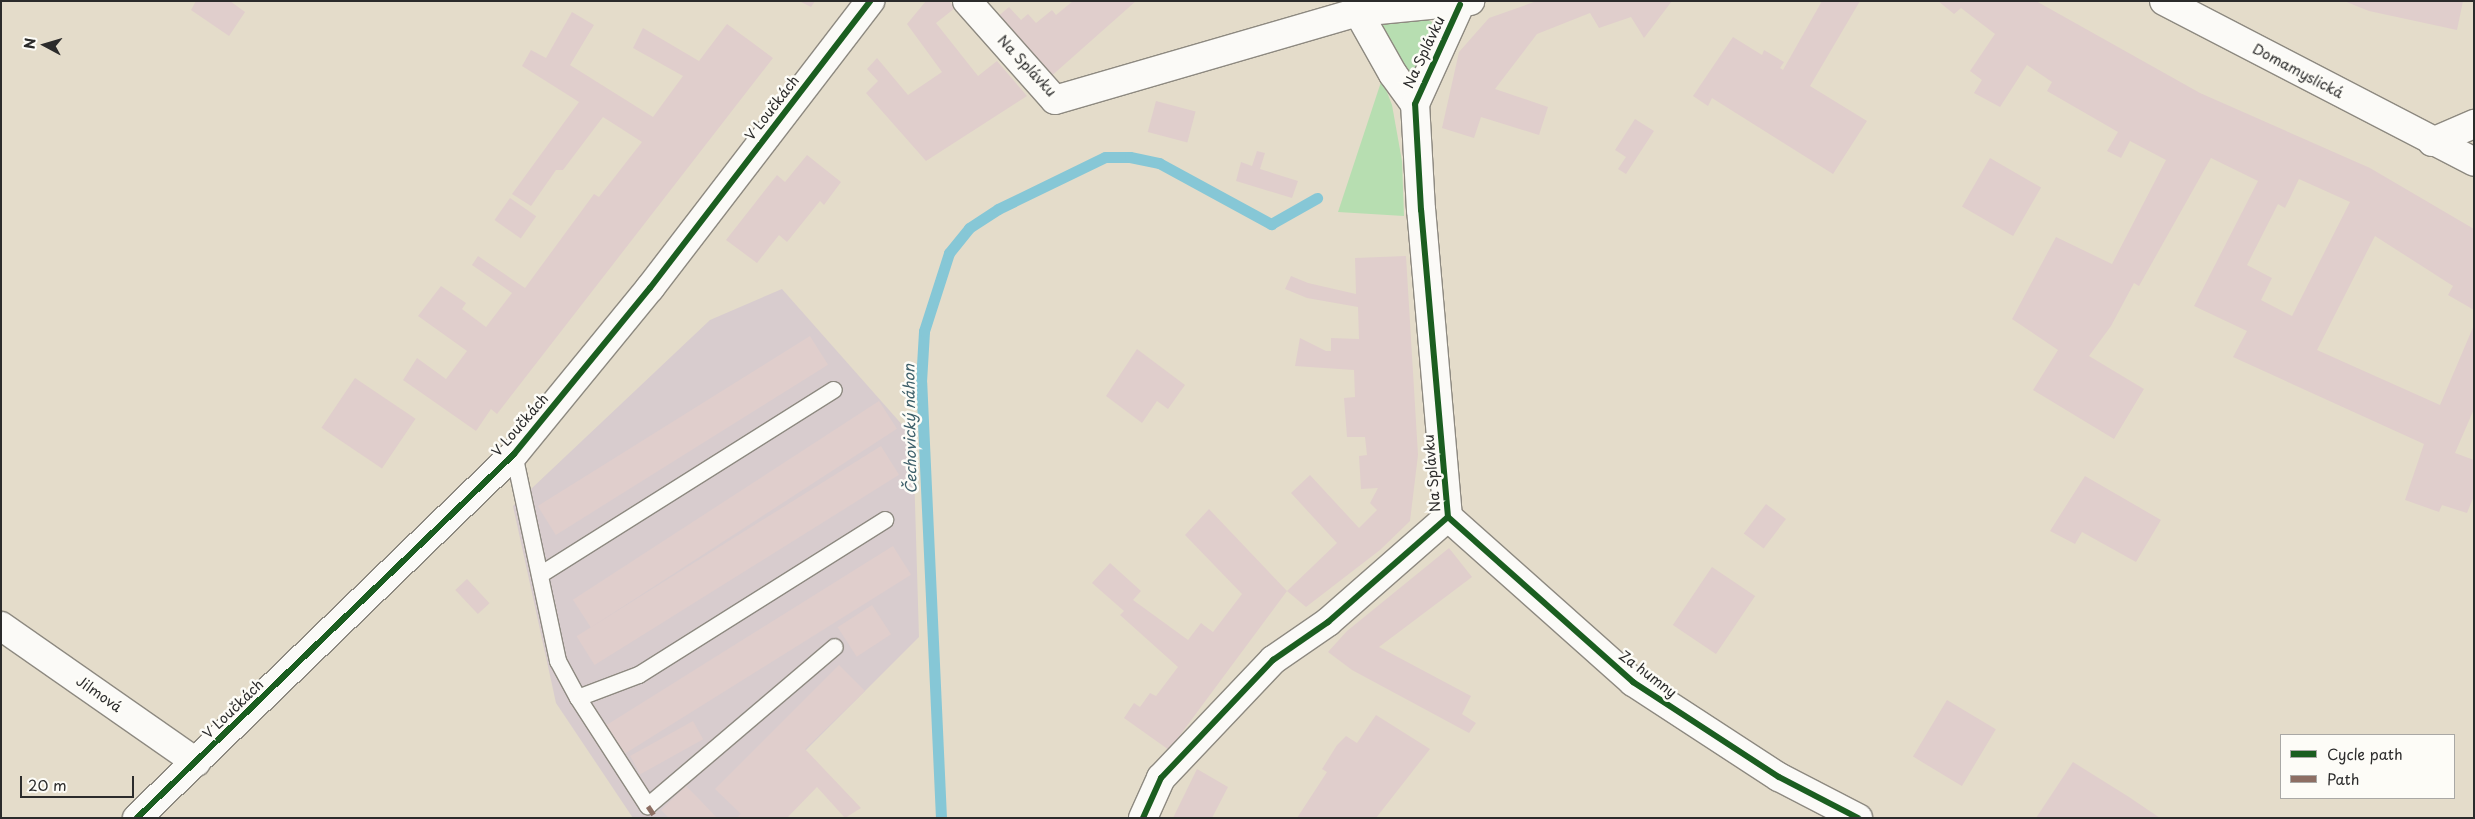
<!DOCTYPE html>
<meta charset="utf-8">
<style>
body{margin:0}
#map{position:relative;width:2475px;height:819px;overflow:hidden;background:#e4dcca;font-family:"Playpen Sans",sans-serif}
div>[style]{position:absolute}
.industrial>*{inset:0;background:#d8ccce}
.green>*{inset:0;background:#b7deb1}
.stream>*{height:11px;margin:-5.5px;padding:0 5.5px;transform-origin:5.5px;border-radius:5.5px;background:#86c7d6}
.building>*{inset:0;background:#e0cecc;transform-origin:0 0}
.roads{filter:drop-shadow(1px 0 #8d8980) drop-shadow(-1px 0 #8d8980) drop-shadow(0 1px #8d8980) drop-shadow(0 -1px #8d8980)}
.service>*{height:16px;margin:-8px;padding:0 8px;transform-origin:8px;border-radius:8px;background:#fbfaf7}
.minor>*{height:28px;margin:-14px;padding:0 14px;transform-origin:14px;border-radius:14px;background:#fbfaf7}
.tertiary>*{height:28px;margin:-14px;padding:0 14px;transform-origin:14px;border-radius:14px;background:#fbfaf7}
.quiet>*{height:5px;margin-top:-2.5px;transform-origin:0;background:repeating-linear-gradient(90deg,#8d6e63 0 10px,transparent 0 15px)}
.cycleway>*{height:6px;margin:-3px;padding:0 3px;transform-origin:3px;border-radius:3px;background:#1b5e20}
span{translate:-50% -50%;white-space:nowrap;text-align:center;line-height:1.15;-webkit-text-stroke:5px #fdfcf7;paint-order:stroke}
.street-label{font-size:14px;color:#2b2b2b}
.water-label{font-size:15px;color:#3c5e69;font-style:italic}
.frame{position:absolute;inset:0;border:2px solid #2b2b2b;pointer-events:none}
.legend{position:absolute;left:2280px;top:734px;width:175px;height:65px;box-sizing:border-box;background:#fdfcf7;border:1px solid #a9a8a5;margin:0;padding:6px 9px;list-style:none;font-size:15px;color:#2b2b2b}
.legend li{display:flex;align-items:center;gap:10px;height:25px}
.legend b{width:25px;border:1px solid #a9a8a5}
.north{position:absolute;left:20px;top:20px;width:50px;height:50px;-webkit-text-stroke:4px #fdfcf7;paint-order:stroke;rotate:276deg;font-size:14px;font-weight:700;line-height:20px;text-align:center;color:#2b2b2b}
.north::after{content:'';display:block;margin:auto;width:18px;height:22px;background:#2b2b2b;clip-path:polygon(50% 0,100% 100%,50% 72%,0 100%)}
.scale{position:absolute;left:20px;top:776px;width:114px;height:22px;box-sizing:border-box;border:2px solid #2b2b2b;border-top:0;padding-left:6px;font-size:15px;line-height:18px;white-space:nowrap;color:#2b2b2b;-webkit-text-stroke:4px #fdfcf7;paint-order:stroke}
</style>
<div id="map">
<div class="industrial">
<div style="clip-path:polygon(782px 289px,913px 437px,919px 637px,738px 818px,633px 818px,556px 703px,513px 506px,710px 320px)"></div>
</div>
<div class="green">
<div style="clip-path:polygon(1426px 19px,1432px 22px,1431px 30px,1417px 68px,1411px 73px,1404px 69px,1378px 30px,1380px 24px)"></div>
<div style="clip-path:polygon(1382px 79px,1392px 105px,1402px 161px,1404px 216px,1338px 212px)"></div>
</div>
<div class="stream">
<div style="left:941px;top:818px;width:436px;rotate:-92.6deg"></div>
<div style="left:921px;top:382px;width:51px;rotate:-86.6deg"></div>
<div style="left:924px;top:331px;width:82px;rotate:-72.2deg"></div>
<div style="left:949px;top:253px;width:32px;rotate:-51deg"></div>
<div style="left:969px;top:228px;width:35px;rotate:-33deg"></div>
<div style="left:998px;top:209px;width:119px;rotate:-25.9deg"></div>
<div style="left:1105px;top:157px;width:25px"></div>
<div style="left:1130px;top:157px;width:30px;rotate:12deg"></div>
<div style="left:1159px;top:163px;width:128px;rotate:28.6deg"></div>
<div style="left:1271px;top:224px;width:53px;rotate:-29.5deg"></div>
</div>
<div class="building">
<div style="clip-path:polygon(196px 1px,230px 1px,245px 12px,229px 36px,191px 10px)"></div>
<div style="clip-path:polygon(799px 1px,815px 1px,811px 7px)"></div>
<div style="clip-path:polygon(926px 1px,949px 1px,955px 8px,936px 23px,978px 76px,997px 61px,1027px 96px,926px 161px,866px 93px,878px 81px,867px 69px,877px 58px,908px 95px,942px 72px,907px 24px)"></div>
<div style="clip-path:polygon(1073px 1px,1136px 1px,1048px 79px,996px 18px,1009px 7px,1021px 20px,1028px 14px,1036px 23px,1052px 10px,1056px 15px)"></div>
<div style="clip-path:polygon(1537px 1px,1672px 1px,1644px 38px,1631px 17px,1599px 28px,1590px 13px,1537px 34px,1495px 89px,1548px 107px,1539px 135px,1481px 117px,1474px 138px,1442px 128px,1459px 52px,1489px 18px)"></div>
<div style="clip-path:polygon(1822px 1px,1860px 1px,1810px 86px,1867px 121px,1833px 174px,1712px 98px,1708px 106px,1693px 96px,1733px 37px,1762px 55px,1764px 50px,1784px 62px,1780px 68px,1783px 70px)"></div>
<div style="clip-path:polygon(evenodd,1938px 1px,2036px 1px,2200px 93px,2370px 168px,2474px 229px,2474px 310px,2448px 295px,2453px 286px,2375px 236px,2317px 350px,2440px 405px,2474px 325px,2474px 409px,2455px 453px,2474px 460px,2474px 496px,2467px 513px,2442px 505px,2439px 512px,2405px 500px,2424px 444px,2233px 357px,2247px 331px,2194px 306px,2258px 181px,2211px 158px,2139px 286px,2134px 283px,2111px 326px,2089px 356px,2144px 389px,2114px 439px,2033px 390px,2058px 350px,2012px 319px,2056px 237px,2112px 264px,2166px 160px,2130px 141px,2121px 158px,2107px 151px,2118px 132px,2047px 91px,2052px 82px,2027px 65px,2000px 107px,1974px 93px,1982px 80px,1970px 71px,1995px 34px,1961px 8px,1954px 14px,1938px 1px,2299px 179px,2350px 202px,2292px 316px,2261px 300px,2272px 278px,2247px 265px,2278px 204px,2285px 208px,2299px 179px)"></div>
<div style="clip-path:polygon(2344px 1px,2463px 1px,2457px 30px,2369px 11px)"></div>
<div style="clip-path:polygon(572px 12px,594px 25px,570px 65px,653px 117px,683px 76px,633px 48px,643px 28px,699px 61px,727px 24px,773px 58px,497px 414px,491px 409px,476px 431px,403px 380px,417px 358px,446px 379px,467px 351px,418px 316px,441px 286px,466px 303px,462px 309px,486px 327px,512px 293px,472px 265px,478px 256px,525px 288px,594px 194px,599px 197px,642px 142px,603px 117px,563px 170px,556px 170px,531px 206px,512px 194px,579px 102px,522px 66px,531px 50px,546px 58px)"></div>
<div style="left:1156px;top:101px;width:41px;height:32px;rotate:15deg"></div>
<div style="clip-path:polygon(1635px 119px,1654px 131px,1626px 174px,1618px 169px,1626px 157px,1615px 150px)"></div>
<div style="clip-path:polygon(1257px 151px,1265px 153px,1260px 169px,1298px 181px,1292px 198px,1236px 181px,1241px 162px,1252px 166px)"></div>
<div style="clip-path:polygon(807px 155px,841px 182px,824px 205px,820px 201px,787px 242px,779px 235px,757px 263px,726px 240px,777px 175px,785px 182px)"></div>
<div style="left:1990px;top:158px;width:59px;height:56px;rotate:30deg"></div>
<div style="left:510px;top:198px;width:32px;height:27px;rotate:35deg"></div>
<div style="clip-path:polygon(1406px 256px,1418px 455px,1410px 521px,1380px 550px,1306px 607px,1287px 591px,1337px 543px,1291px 493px,1310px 475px,1359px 528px,1377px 510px,1370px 503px,1378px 488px,1361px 489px,1359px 456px,1367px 455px,1365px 437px,1347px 437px,1344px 398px,1355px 397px,1354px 370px,1295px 366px,1300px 338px,1326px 351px,1331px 351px,1331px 338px,1359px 339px,1358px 307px,1307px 298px,1285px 289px,1291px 276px,1308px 283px,1356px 294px,1355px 258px)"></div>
<div style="left:810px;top:336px;width:34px;height:321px;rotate:58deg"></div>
<div style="clip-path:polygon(1137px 349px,1185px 385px,1168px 409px,1157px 401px,1142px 423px,1106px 396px)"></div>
<div style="left:355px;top:378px;width:73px;height:60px;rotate:34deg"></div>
<div style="left:879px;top:401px;width:33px;height:365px;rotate:57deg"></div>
<div style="left:881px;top:446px;width:34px;height:359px;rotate:58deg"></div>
<div style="clip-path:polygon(2085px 476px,2161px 520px,2136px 562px,2082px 532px,2075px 544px,2050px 531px)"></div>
<div style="left:1766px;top:504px;width:25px;height:37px;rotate:37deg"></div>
<div style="clip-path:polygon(1209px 509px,1287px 591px,1169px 750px,1124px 718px,1134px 703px,1140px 707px,1150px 693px,1156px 696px,1178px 667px,1120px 615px,1124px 611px,1092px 583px,1110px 563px,1141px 591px,1133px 600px,1188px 640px,1201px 623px,1213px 632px,1242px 594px,1185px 535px)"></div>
<div style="left:893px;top:546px;width:34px;height:341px;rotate:58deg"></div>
<div style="clip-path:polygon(1449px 548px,1472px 577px,1379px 647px,1471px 696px,1462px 714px,1476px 723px,1469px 733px,1352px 670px,1328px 652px,1347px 631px)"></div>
<div style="left:1712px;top:567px;width:52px;height:70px;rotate:34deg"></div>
<div style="left:467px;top:579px;width:33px;height:16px;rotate:47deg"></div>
<div style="left:872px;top:605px;width:35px;height:41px;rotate:57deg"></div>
<div style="clip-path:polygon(839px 665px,865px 691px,805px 749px,861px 808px,845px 818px,817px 787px,787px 818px,736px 818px,741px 814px,715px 789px)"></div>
<div style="left:1947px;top:700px;width:57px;height:66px;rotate:31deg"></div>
<div style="clip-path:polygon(1376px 715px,1430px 749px,1376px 818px,1297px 818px,1327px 772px,1322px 769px,1337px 745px,1346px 736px,1357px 743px)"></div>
<div style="left:693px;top:721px;width:21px;height:72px;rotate:61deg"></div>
<div style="clip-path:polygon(2073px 762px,2129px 797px,2160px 818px,2036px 818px)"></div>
<div style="clip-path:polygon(1197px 769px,1228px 787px,1212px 818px,1173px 818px)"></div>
<div style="clip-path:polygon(686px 786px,698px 798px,717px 818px,669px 818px,661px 810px)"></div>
</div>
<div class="roads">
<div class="service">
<div style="left:514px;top:454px;width:212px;rotate:78deg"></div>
<div style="left:558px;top:661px;width:42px;rotate:61.6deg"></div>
<div style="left:578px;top:698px;width:65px;rotate:-20.7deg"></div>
<div style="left:639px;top:675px;width:291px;rotate:-32.2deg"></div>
<div style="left:540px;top:575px;width:347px;rotate:-32.2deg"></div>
<div style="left:578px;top:698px;width:129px;rotate:57.1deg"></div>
<div style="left:648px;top:806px;width:245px;rotate:-40.4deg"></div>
</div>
<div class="minor">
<div style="left:967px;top:1px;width:132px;rotate:48.4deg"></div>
<div style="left:1055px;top:100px;width:316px;rotate:-16.2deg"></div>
<div style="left:1358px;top:12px;width:113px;rotate:-5.6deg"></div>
<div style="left:1357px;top:1px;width:11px;rotate:85deg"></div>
<div style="left:1358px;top:12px;width:71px;rotate:60.6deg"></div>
<div style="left:1393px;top:74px;width:37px;rotate:54deg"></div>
<div style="left:2432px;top:142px;width:46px;rotate:-23.2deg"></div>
<div style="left:1448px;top:517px;width:248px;rotate:41.7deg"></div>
<div style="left:1633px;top:682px;width:174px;rotate:33.1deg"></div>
<div style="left:1779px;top:777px;width:89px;rotate:27.4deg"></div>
<div style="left:1px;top:626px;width:238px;rotate:34.9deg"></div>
<div style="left:137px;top:818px;width:524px;rotate:-43.99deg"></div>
<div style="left:514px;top:454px;width:215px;rotate:-50.7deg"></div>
<div style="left:650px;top:288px;width:362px;rotate:-52.5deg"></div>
<div style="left:1143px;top:818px;width:44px;rotate:-65.8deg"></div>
<div style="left:1161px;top:778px;width:163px;rotate:-46.5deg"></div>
<div style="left:1273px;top:660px;width:67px;rotate:-34.6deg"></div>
<div style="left:1328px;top:622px;width:159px;rotate:-41.2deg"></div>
<div style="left:1448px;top:517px;width:308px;rotate:-95deg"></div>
<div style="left:1421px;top:210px;width:106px;rotate:-93.2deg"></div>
<div style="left:1415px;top:104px;width:109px;rotate:-65.6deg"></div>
</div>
<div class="tertiary">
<div style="left:2164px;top:1px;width:349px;rotate:27.4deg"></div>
</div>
</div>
<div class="quiet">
<div style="left:648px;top:806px;width:14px;rotate:56deg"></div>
</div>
<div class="cycleway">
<div style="left:1448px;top:517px;width:248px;rotate:41.7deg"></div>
<div style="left:1633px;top:682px;width:174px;rotate:33.1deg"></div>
<div style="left:1779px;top:777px;width:89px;rotate:27.4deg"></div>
<div style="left:137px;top:818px;width:524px;rotate:-43.99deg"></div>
<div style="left:514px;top:454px;width:215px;rotate:-50.7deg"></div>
<div style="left:650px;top:288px;width:362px;rotate:-52.5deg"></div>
<div style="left:1143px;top:818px;width:44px;rotate:-65.8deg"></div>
<div style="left:1161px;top:778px;width:163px;rotate:-46.5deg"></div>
<div style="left:1273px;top:660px;width:67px;rotate:-34.6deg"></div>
<div style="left:1328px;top:622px;width:159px;rotate:-41.2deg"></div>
<div style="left:1448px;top:517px;width:308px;rotate:-95deg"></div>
<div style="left:1421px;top:210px;width:106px;rotate:-93.2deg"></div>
<div style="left:1415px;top:104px;width:109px;rotate:-65.6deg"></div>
</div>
<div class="street-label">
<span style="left:1424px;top:52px;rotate:-65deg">Na Splávku</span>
<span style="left:1027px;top:66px;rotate:47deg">Na Splávku</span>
<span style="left:2298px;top:71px;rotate:28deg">Domamyslická</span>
<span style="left:772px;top:108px;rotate:-52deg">V Loučkách</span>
<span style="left:520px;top:425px;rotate:-49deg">V Loučkách</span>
<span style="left:1432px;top:473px;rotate:-95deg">Na Splávku</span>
<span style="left:1648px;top:674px;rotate:37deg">Za humny</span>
<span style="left:99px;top:694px;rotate:35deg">Jilmová</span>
<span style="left:233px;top:709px;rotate:-44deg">V Loučkách</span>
</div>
<div class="water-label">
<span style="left:909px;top:429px;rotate:-91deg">Čechovický náhon</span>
</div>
<div class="frame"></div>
<ul class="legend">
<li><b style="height:6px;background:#1b5e20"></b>Cycle path</li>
<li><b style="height:6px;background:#8d6e63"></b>Path</li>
</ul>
<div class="north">N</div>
<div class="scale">20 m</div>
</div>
